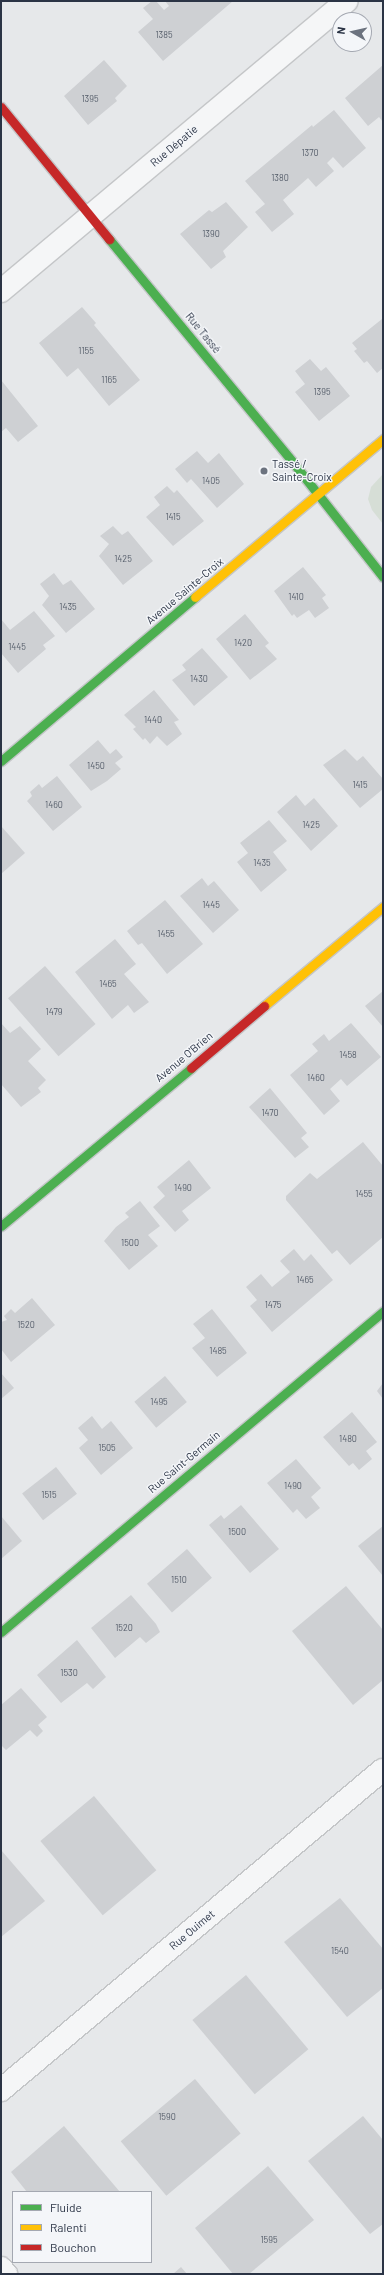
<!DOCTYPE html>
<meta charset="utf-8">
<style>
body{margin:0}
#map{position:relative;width:384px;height:2275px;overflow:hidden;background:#e6e8ea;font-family:Barlow,sans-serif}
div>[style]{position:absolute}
.green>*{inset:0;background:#d6ded6}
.building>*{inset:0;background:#ced0d3;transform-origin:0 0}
.roads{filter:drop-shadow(1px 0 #c4c6c8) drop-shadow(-1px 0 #c4c6c8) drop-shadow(0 1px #c4c6c8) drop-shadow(0 -1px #c4c6c8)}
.street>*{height:22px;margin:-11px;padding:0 11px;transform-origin:11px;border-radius:11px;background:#f5f6f7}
.fast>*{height:9px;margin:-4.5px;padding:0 4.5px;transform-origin:4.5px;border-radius:4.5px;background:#4caf50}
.slow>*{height:9px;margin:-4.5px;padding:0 4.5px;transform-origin:4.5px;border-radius:4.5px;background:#ffc107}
.jam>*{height:9px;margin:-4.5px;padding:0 4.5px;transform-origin:4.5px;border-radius:4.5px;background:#c62828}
.dots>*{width:11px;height:11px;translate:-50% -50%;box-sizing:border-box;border:2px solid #f4f6f9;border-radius:50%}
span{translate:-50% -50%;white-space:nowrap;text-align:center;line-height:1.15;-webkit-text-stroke:3px #f4f6f9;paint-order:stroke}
.number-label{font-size:9px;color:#545c69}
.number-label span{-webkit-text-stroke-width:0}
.street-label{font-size:11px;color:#2b3445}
.poi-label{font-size:11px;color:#2b3445}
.left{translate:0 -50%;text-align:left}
.frame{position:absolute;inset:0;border:2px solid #2b3445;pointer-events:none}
.legend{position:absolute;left:12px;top:2191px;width:140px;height:72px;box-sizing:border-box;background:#f4f6f9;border:1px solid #a4a8b1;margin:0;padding:5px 7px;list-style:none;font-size:12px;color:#2b3445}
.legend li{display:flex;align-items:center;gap:8px;height:20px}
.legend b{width:20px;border:1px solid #a4a8b1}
.north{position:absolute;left:332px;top:12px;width:40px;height:40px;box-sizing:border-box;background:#f4f6f9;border:1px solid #a4a8b1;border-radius:50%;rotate:278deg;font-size:11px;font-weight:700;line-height:16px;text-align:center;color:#2b3445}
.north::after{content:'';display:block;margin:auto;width:14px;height:18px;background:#6c737f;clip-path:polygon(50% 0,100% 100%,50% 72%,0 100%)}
</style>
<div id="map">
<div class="green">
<div style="clip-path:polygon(383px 474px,383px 524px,372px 510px,368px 499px,371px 487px)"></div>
</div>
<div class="building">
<div style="clip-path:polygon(152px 1px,156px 1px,164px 10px,169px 6px,165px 1px,233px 1px,163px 61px,138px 32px,153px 19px,143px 8px)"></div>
<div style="clip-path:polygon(104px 60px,127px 86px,115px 98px,117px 101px,88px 125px,64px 96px)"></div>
<div style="clip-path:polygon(383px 65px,383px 122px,379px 117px,368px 126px,345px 98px)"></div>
<div style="clip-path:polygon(334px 110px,366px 148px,343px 168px,333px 157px,327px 163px,334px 171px,316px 187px,308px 178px,283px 200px,294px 214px,272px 232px,255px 212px,265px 204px,245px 181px,312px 125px,313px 127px)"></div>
<div style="clip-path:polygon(226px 202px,248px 227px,223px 251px,226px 257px,211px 269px,180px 234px,209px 210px,212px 212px)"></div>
<div style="clip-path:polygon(82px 307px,96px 323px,94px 325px,140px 380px,109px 406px,78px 368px,67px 377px,39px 343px)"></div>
<div style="clip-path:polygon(382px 319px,383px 368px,377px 373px,367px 361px,364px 363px,354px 351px,357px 349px,352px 343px)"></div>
<div style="clip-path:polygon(310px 359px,321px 371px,326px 367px,350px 396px,319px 421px,295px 392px,305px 384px,295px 371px)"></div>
<div style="clip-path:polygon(1px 380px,38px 426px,18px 442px,6px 428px,1px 432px)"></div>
<div style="clip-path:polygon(197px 451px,208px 463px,219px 453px,244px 484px,217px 508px,191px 479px,187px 483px,175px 469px)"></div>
<div style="clip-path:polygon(167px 486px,174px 493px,177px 490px,204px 521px,173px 546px,146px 517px,160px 505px,154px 497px)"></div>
<div style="clip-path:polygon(113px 526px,122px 535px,128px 531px,153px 561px,123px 585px,99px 556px,109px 544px,100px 536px)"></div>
<div style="clip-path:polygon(303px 567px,326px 595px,322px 598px,329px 608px,315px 618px,309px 610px,297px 618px,294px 614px,292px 616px,274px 591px)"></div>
<div style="clip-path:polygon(54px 573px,63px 585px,71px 580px,95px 609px,66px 633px,42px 605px,49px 596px,40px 584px)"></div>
<div style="clip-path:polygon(34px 611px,55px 636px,43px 645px,46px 649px,18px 673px,1px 653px,1px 619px,10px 630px)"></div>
<div style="clip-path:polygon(245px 614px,269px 643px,265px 646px,277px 659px,250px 680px,216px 639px)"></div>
<div style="clip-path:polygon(202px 648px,228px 677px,194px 706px,172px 680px,186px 670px,182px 665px)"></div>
<div style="clip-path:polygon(154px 690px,179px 720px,174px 722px,182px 734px,167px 746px,157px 736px,150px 744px,145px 738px,143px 740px,133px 729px,136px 727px,124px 715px)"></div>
<div style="clip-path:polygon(98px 740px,110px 754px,116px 749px,123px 757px,115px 763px,121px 769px,107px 781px,91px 791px,69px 765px)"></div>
<div style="clip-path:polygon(345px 749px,357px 761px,363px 756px,383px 779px,383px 789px,360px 808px,323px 765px)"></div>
<div style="clip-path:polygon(57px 776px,82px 807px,53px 831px,27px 801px,32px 796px,30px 792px,39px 784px,42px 788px)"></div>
<div style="clip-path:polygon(296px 795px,305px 806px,314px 798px,338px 826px,311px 851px,277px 812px)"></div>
<div style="clip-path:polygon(269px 820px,287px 841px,273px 852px,287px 870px,261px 892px,237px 862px,248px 853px,240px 843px)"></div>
<div style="clip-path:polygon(1px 826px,25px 853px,1px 874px)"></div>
<div style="clip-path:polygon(202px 878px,208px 886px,214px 881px,239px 910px,213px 933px,180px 896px)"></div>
<div style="clip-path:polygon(165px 900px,203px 944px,167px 974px,142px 943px,138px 945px,127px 931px)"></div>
<div style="clip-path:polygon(115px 939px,136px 964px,124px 974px,149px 1002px,134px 1013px,128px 1005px,112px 1019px,75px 972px)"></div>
<div style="left:45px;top:966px;width:77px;height:49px;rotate:49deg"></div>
<div style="clip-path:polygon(383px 991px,383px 1027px,365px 1006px)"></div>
<div style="clip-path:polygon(1px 1023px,10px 1033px,20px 1026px,41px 1049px,28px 1061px,46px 1080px,38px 1088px,41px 1092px,21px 1107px,1px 1084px)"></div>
<div style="clip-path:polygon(351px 1023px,381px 1057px,347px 1086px,341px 1079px,330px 1089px,340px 1101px,324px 1115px,290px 1075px,318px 1051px,312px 1044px,324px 1034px,329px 1041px)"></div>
<div style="clip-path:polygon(270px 1088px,307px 1133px,301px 1138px,309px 1147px,295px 1158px,249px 1107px)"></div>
<div style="clip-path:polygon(363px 1142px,383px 1166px,383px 1237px,350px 1265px,337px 1250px,332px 1254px,286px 1200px,286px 1196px,310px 1173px,317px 1179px)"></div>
<div style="clip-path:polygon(189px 1160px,211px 1188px,182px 1211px,189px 1220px,175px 1232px,153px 1207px,165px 1196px,157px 1187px)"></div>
<div style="clip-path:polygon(140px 1201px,160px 1226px,148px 1235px,158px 1246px,129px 1270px,104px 1241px,116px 1227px,129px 1217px,125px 1213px)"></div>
<div style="clip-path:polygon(294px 1249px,304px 1261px,311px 1254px,333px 1280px,272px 1332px,250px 1306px,257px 1300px,246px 1287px,261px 1274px,272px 1287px,290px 1272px,280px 1261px)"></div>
<div style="clip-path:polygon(32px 1298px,55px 1325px,11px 1362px,1px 1349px,1px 1322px,7px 1320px,4px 1316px,11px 1309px,15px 1313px)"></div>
<div style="clip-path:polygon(212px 1309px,247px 1353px,217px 1377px,192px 1348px,205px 1338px,193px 1324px)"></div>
<div style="clip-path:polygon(1px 1373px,14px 1388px,1px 1399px)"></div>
<div style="left:165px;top:1376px;width:34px;height:40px;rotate:50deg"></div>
<div style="clip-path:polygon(383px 1383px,383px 1399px,377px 1391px)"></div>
<div style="clip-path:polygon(352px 1412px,377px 1442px,366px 1451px,372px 1459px,359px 1470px,353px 1463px,349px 1466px,323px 1437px)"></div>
<div style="clip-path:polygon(92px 1416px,102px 1429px,111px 1421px,133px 1448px,101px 1475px,79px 1448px,88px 1440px,78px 1428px)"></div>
<div style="clip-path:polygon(296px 1459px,321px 1488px,311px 1497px,320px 1508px,306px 1519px,297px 1509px,293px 1513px,267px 1483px)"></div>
<div style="left:56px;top:1467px;width:34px;height:43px;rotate:52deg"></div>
<div style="clip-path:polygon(241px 1505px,279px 1549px,250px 1573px,209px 1525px,221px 1515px,224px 1519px)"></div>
<div style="clip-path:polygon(1px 1516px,22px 1541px,1px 1559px)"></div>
<div style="clip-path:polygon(383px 1526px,383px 1576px,358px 1546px)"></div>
<div style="left:187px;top:1549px;width:38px;height:53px;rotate:49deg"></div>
<div style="clip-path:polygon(346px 1586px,383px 1630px,383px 1680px,353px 1705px,292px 1631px)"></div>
<div style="clip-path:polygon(131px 1595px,156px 1624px,160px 1632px,146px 1643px,140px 1637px,115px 1658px,91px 1628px)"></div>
<div style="clip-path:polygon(77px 1640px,106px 1677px,93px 1689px,87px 1683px,61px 1703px,37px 1675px)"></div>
<div style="clip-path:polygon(21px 1688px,47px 1717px,38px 1725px,43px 1731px,37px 1737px,30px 1730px,6px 1750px,1px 1745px,1px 1705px)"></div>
<div style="left:94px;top:1796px;width:97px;height:70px;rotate:50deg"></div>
<div style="clip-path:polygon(1px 1850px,45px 1901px,1px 1937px)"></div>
<div style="clip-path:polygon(340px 1898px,383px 1949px,383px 1988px,347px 2017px,284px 1942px)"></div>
<div style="left:246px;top:1975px;width:97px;height:70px;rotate:50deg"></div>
<div style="left:195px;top:2079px;width:71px;height:97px;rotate:50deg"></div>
<div style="clip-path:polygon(363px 2116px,383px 2140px,383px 2224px,370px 2234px,308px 2161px)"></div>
<div style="clip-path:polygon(64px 2126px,120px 2192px,27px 2192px,11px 2172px)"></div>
<div style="clip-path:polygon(268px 2166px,314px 2220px,249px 2274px,233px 2274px,195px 2228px)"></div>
<div style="clip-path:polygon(181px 2267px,187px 2274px,173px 2274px)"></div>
</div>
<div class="roads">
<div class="street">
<div style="left:1px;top:291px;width:451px;rotate:-40deg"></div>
<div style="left:1px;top:2090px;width:498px;rotate:-40deg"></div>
<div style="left:1px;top:2268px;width:8px;rotate:50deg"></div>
</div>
<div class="fast">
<div style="left:109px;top:239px;width:293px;rotate:50.5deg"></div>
<div style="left:295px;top:465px;width:142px;rotate:51.8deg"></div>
<div style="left:1px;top:761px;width:254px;rotate:-40.2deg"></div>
<div style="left:1px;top:1226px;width:247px;rotate:-39.7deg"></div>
<div style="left:1px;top:1632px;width:499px;rotate:-40deg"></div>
</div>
<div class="slow">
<div style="left:195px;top:597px;width:246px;rotate:-40deg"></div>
<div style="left:264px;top:1006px;width:155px;rotate:-39.8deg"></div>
</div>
<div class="jam">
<div style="left:1px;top:107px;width:171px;rotate:50.7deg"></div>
<div style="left:191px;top:1068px;width:96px;rotate:-40.3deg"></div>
</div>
</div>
<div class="dots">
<div style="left:264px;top:471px;background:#6c737f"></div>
</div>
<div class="number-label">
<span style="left:164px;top:35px">1385</span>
<span style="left:90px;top:99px">1395</span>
<span style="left:310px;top:153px">1370</span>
<span style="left:280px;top:178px">1380</span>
<span style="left:211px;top:234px">1390</span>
<span style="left:86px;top:351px">1155</span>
<span style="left:109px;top:380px">1165</span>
<span style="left:322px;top:392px">1395</span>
<span style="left:211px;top:481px">1405</span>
<span style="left:173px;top:517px">1415</span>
<span style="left:123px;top:559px">1425</span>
<span style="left:296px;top:597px">1410</span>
<span style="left:68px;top:607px">1435</span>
<span style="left:243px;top:643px">1420</span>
<span style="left:17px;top:647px">1445</span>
<span style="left:199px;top:679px">1430</span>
<span style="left:153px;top:720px">1440</span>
<span style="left:96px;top:766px">1450</span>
<span style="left:360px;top:785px">1415</span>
<span style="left:54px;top:805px">1460</span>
<span style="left:311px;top:825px">1425</span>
<span style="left:262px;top:863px">1435</span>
<span style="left:211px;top:905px">1445</span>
<span style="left:166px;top:934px">1455</span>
<span style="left:108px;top:984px">1465</span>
<span style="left:54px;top:1012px">1479</span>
<span style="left:348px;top:1055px">1458</span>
<span style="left:316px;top:1078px">1460</span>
<span style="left:270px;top:1113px">1470</span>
<span style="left:183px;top:1188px">1490</span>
<span style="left:364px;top:1194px">1455</span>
<span style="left:130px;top:1243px">1500</span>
<span style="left:305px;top:1280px">1465</span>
<span style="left:273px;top:1305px">1475</span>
<span style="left:26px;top:1325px">1520</span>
<span style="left:218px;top:1351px">1485</span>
<span style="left:159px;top:1402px">1495</span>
<span style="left:348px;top:1439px">1480</span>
<span style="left:107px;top:1448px">1505</span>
<span style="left:293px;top:1486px">1490</span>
<span style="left:49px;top:1495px">1515</span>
<span style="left:237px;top:1532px">1500</span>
<span style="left:179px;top:1580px">1510</span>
<span style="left:124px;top:1628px">1520</span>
<span style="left:69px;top:1673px">1530</span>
<span style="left:340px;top:1951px">1540</span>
<span style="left:167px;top:2117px">1590</span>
<span style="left:269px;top:2240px">1595</span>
</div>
<div class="street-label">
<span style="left:174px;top:146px;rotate:-40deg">Rue Dépatie</span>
<span style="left:203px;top:333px;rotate:51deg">Rue Tassé</span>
<span style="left:185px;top:591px;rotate:-40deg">Avenue Sainte-Croix</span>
<span style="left:184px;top:1057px;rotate:-40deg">Avenue O'Brien</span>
<span style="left:184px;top:1462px;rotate:-40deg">Rue Saint-Germain</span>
<span style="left:192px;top:1930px;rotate:-40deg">Rue Ouimet</span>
</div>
<div class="poi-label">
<span class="left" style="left:272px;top:471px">Tassé /<br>Sainte-Croix</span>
</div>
<div class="frame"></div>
<ul class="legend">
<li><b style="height:5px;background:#4caf50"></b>Fluide</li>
<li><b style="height:5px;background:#ffc107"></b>Ralenti</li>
<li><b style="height:5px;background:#c62828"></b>Bouchon</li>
</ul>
<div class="north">N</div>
</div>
